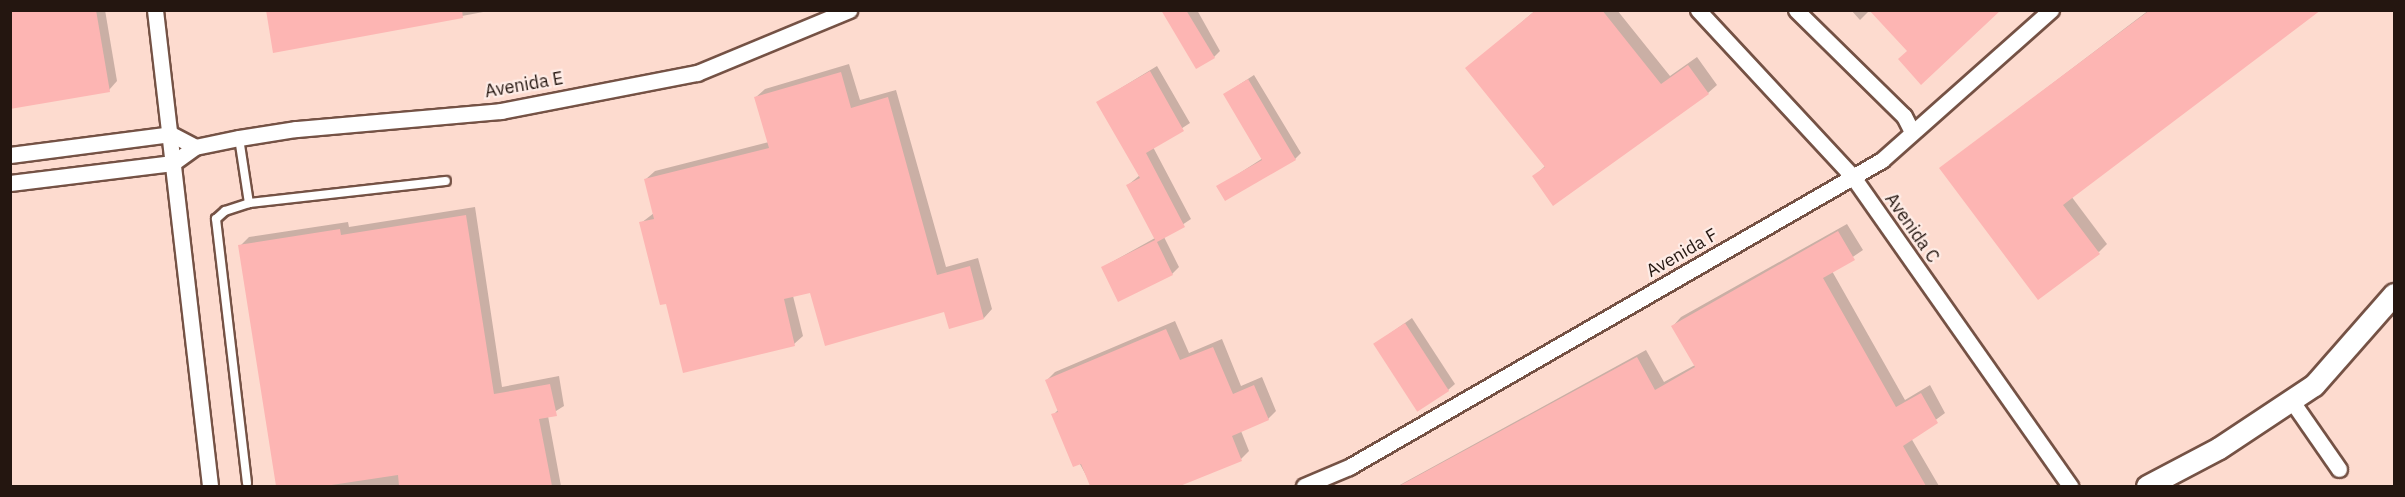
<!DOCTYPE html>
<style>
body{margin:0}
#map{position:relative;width:2405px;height:497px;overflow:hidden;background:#fddbcf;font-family:"IBM Plex Sans",sans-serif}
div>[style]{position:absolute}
.shadow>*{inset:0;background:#0003}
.building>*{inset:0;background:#fdb5b3;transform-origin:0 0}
.roads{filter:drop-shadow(2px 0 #755245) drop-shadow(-2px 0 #755245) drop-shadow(0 2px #755245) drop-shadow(0 -2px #755245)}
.lane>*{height:8px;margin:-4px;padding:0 4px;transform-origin:4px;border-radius:4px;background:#fff}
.street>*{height:15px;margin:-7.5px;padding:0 7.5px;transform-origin:7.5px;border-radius:7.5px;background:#fff}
.secondary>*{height:21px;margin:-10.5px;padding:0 10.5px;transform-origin:10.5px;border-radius:10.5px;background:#fff}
span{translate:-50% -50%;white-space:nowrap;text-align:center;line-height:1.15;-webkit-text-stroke:4.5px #feece6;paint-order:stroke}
.street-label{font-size:18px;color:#241610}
.frame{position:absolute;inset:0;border:12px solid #241610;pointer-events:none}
</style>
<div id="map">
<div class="shadow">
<div style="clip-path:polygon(10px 10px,105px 10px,117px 81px,109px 90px)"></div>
<div style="clip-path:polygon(267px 10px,494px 10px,274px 51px)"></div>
<div style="clip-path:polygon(1163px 10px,1197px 10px,1220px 51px,1214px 57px)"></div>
<div style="clip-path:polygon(1536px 10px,1617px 10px,1670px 76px,1697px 57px,1717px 85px,1708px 93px,1534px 177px,1546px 165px,1467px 68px)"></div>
<div style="clip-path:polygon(1851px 10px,1870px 10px,1860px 20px)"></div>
<div style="clip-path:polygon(2149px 10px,2319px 10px,2071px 196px,2107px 244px,2099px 252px,1941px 168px)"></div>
<div style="clip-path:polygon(849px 64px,860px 100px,896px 90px,946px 267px,978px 258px,992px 309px,984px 318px,811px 291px,793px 296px,803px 336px,794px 344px,667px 302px,641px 223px,654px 213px,646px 179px,655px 171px,769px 142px,756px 97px,765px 89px)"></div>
<div style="clip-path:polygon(1157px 66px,1190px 123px,1153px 147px,1191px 219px,1164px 237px,1179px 267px,1172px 274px,1103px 267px,1155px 238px,1128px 185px,1140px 175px,1098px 102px)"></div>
<div style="clip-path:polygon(1254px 75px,1301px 153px,1295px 159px,1218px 187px,1263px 158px,1225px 94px)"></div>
<div style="clip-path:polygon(475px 207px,502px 387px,559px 376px,564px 406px,548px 416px,561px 486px,277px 486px,240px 246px,249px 237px,348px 222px,349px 227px)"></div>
<div style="clip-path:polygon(1847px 224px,1863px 250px,1832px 271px,1905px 400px,1930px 385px,1945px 413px,1911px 438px,1939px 486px,1398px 486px,1646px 350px,1664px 382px,1695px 365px,1673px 326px,1681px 317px)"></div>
<div style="clip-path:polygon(1412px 318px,1455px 384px,1448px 390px,1375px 344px)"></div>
<div style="clip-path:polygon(1175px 321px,1189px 353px,1222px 339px,1241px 386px,1262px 377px,1276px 411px,1268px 419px,1241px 431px,1249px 451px,1241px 459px,1176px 486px,1092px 486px,1053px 415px,1059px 409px,1047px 380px,1055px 372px)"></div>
</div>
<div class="building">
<div style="clip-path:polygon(10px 10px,96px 10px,110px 92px,10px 109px)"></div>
<div style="clip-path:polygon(266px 10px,462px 10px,463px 18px,273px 53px)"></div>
<div style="clip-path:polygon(1161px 10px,1186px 10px,1215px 58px,1196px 69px)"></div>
<div style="clip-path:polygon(1536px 10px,1602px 10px,1661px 84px,1688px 65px,1709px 94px,1553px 206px,1532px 176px,1545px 167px,1465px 68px)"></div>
<div style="clip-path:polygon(1869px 10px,2001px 10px,1921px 85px,1898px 59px,1907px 51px)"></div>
<div style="clip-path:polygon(2150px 10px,2321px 10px,2063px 205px,2100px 254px,2038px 300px,1939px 168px)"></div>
<div style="clip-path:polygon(1150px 71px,1184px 131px,1146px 153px,1185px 227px,1157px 242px,1173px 275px,1118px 302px,1101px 267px,1155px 240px,1126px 185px,1140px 178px,1096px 102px)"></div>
<div style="clip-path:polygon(841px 72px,851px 108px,888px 97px,937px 275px,970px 266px,984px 319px,949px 329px,944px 312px,825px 346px,810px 293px,784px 299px,795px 346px,683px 373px,666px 304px,660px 305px,639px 222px,654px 219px,644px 179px,769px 148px,754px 97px)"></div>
<div style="clip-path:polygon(1248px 79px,1296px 160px,1225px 201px,1216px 186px,1262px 160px,1223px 94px)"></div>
<div style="clip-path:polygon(466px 215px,494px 394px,550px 384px,557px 416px,539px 419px,552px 486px,399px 486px,398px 475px,325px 486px,276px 486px,238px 245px,340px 229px,341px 235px)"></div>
<div style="clip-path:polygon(1838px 231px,1855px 260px,1823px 278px,1896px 407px,1921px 393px,1938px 423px,1903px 446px,1926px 486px,1399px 486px,1637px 357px,1655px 390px,1695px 367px,1671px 326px)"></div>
<div style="left:1405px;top:323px;width:81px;height:38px;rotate:57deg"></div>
<div style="clip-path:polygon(1166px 329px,1180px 360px,1213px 347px,1233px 394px,1254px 385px,1269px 420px,1232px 436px,1242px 461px,1180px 486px,1090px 486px,1081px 464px,1073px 467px,1051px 414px,1058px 412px,1045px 380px)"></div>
</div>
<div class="roads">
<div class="lane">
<div style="left:239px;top:138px;width:66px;rotate:81.3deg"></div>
<div style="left:247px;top:483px;width:266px;rotate:-96.7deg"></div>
<div style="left:216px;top:219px;width:12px;rotate:-42deg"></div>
<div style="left:225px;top:211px;width:25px;rotate:-18deg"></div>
<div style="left:249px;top:203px;width:198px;rotate:-6.4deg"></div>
</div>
<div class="street">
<div style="left:155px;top:10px;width:479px;rotate:83.4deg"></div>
<div style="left:1698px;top:10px;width:228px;rotate:47.1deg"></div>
<div style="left:1853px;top:177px;width:378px;rotate:54.9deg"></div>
<div style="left:1796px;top:10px;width:151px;rotate:44.5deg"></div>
<div style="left:1904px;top:116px;width:18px;rotate:63deg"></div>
<div style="left:10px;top:155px;width:162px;rotate:-7.4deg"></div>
<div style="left:171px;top:134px;width:27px;rotate:28deg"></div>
<div style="left:10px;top:183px;width:164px;rotate:-7deg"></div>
<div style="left:173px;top:163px;width:27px;rotate:-36deg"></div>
<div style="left:195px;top:147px;width:45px;rotate:-11.6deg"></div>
<div style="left:239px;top:138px;width:58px;rotate:-9deg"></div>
<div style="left:296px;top:129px;width:206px;rotate:-5deg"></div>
<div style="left:501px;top:111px;width:200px;rotate:-11deg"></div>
<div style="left:697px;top:73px;width:165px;rotate:-22.5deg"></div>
<div style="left:2291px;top:400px;width:84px;rotate:55.2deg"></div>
<div style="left:1304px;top:486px;width:49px;rotate:-22.9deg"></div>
<div style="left:1349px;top:467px;width:615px;rotate:-29.94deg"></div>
<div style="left:1882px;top:160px;width:226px;rotate:-41.6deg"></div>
</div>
<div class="secondary">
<div style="left:2147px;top:486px;width:81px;rotate:-27.8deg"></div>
<div style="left:2219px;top:448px;width:114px;rotate:-33.6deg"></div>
<div style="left:2314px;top:385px;width:121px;rotate:-48.7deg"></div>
</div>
</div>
<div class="street-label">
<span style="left:524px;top:85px;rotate:-10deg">Avenida E</span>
<span style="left:1912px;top:228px;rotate:55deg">Avenida C</span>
<span style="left:1682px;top:253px;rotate:-30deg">Avenida F</span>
</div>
<div class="frame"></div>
</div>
